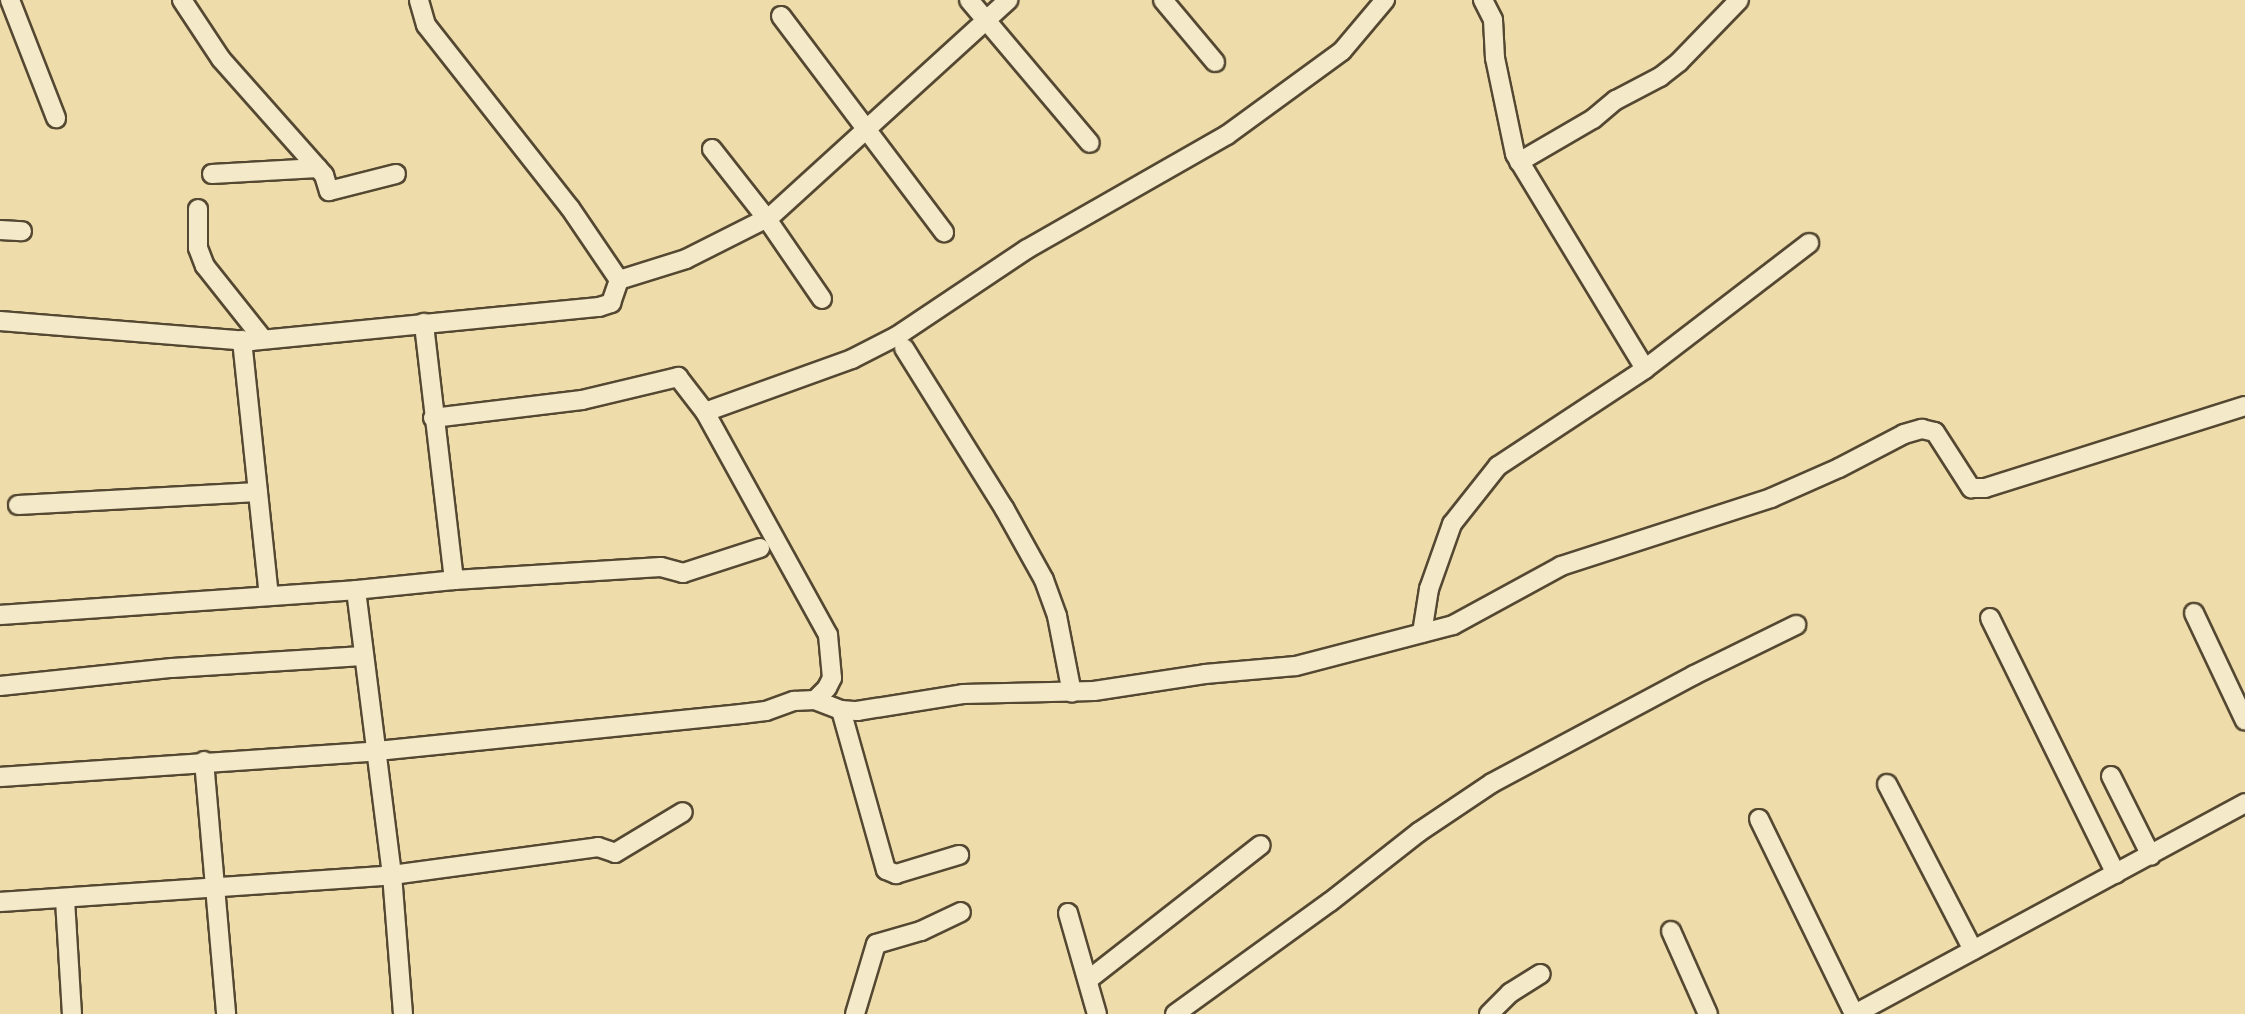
<!DOCTYPE html>
<style>
body{margin:0}
#map{position:relative;width:2245px;height:1014px;overflow:hidden;background:#eeddab;font-family:"Old Standard TT",serif}
div>[style]{position:absolute}
.roads{filter:drop-shadow(2px 0 #554832) drop-shadow(-2px 0 #554832) drop-shadow(0 2px #554832) drop-shadow(0 -2px #554832)}
.street>*{height:18px;margin:-9px;padding:0 9px;transform-origin:9px;border-radius:9px;background:#f4e9c8}
span{translate:-50% -50%;white-space:nowrap;text-align:center;line-height:1.15;-webkit-text-stroke:5px #f4e9c8;paint-order:stroke}
</style>
<div id="map">
<div class="roads">
<div class="street">
<div style="left:10px;top:0;width:127px;rotate:68.7deg"></div>
<div style="left:182px;top:0;width:71px;rotate:56.5deg"></div>
<div style="left:221px;top:59px;width:155px;rotate:48.4deg"></div>
<div style="left:324px;top:175px;width:17px;rotate:73deg"></div>
<div style="left:329px;top:191px;width:69px;rotate:-14.2deg"></div>
<div style="left:969px;top:0;width:187px;rotate:49.8deg"></div>
<div style="left:1163px;top:0;width:81px;rotate:50deg"></div>
<div style="left:1483px;top:0;width:22px;rotate:63deg"></div>
<div style="left:1493px;top:20px;width:38px;rotate:87deg"></div>
<div style="left:1495px;top:58px;width:98px;rotate:78.2deg"></div>
<div style="left:1515px;top:154px;width:251px;rotate:58.8deg"></div>
<div style="left:781px;top:16px;width:271px;rotate:53deg"></div>
<div style="left:712px;top:149px;width:89px;rotate:51.8deg"></div>
<div style="left:767px;top:219px;width:97px;rotate:55.5deg"></div>
<div style="left:1519px;top:162px;width:86px;rotate:-30.2deg"></div>
<div style="left:1593px;top:119px;width:30px;rotate:-40deg"></div>
<div style="left:1616px;top:100px;width:50px;rotate:-27.6deg"></div>
<div style="left:1660px;top:77px;width:24px;rotate:-38deg"></div>
<div style="left:1679px;top:62px;width:86px;rotate:-45.9deg"></div>
<div style="left:212px;top:174px;width:106px;rotate:-3.2deg"></div>
<div style="left:198px;top:209px;width:39px;rotate:90deg"></div>
<div style="left:198px;top:248px;width:19px;rotate:69deg"></div>
<div style="left:205px;top:266px;width:93px;rotate:51.5deg"></div>
<div style="left:0;top:230px;width:22px;rotate:3deg"></div>
<div style="left:619px;top:280px;width:70px;rotate:-17.4deg"></div>
<div style="left:686px;top:259px;width:95px;rotate:-26.8deg"></div>
<div style="left:771px;top:216px;width:321px;rotate:-42.3deg"></div>
<div style="left:0;top:321px;width:252px;rotate:4.6deg"></div>
<div style="left:251px;top:341px;width:350px;rotate:-5.6deg"></div>
<div style="left:599px;top:307px;width:13px;rotate:-18deg"></div>
<div style="left:611px;top:303px;width:24px;rotate:-71deg"></div>
<div style="left:619px;top:280px;width:87px;rotate:-124.2deg"></div>
<div style="left:570px;top:208px;width:233px;rotate:-128.2deg"></div>
<div style="left:426px;top:25px;width:26px;rotate:-106deg"></div>
<div style="left:242px;top:340px;width:257px;rotate:84deg"></div>
<div style="left:904px;top:348px;width:189px;rotate:58deg"></div>
<div style="left:1004px;top:508px;width:82px;rotate:60.9deg"></div>
<div style="left:1044px;top:580px;width:38px;rotate:70deg"></div>
<div style="left:1057px;top:616px;width:78px;rotate:79deg"></div>
<div style="left:705px;top:412px;width:156px;rotate:-19.8deg"></div>
<div style="left:852px;top:359px;width:51px;rotate:-27.1deg"></div>
<div style="left:897px;top:336px;width:156px;rotate:-33.8deg"></div>
<div style="left:1027px;top:249px;width:230px;rotate:-29.7deg"></div>
<div style="left:1227px;top:135px;width:142px;rotate:-36.1deg"></div>
<div style="left:1342px;top:51px;width:67px;rotate:-49.9deg"></div>
<div style="left:433px;top:418px;width:150px;rotate:-6.9deg"></div>
<div style="left:582px;top:400px;width:99px;rotate:-13.5deg"></div>
<div style="left:678px;top:377px;width:44px;rotate:52.4deg"></div>
<div style="left:705px;top:412px;width:255px;rotate:61.1deg"></div>
<div style="left:828px;top:635px;width:43px;rotate:84.7deg"></div>
<div style="left:832px;top:678px;width:11px;rotate:117deg"></div>
<div style="left:827px;top:688px;width:17px;rotate:135deg"></div>
<div style="left:18px;top:505px;width:240px;rotate:-3.1deg"></div>
<div style="left:454px;top:580px;width:207px;rotate:-3.6deg"></div>
<div style="left:661px;top:567px;width:23px;rotate:15deg"></div>
<div style="left:683px;top:573px;width:81px;rotate:-18deg"></div>
<div style="left:2194px;top:613px;width:119px;rotate:64.7deg"></div>
<div style="left:0;top:615px;width:357px;rotate:-4deg"></div>
<div style="left:1990px;top:618px;width:285px;rotate:63.8deg"></div>
<div style="left:1422px;top:633px;width:45px;rotate:-81deg"></div>
<div style="left:1429px;top:589px;width:69px;rotate:-70.5deg"></div>
<div style="left:1452px;top:524px;width:74px;rotate:-51.6deg"></div>
<div style="left:1498px;top:466px;width:176px;rotate:-33.4deg"></div>
<div style="left:1645px;top:369px;width:207px;rotate:-37.5deg"></div>
<div style="left:0;top:686px;width:173px;rotate:-6deg"></div>
<div style="left:172px;top:668px;width:191px;rotate:-3.6deg"></div>
<div style="left:841px;top:710px;width:166px;rotate:74.3deg"></div>
<div style="left:886px;top:870px;width:11px;rotate:22deg"></div>
<div style="left:896px;top:874px;width:66px;rotate:-16.8deg"></div>
<div style="left:204px;top:761px;width:254px;rotate:85deg"></div>
<div style="left:2111px;top:776px;width:89px;rotate:63.4deg"></div>
<div style="left:0;top:777px;width:378px;rotate:-3.9deg"></div>
<div style="left:377px;top:751px;width:366px;rotate:-5.8deg"></div>
<div style="left:741px;top:714px;width:25px;rotate:-7deg"></div>
<div style="left:766px;top:711px;width:30px;rotate:-20deg"></div>
<div style="left:794px;top:701px;width:21px;rotate:-3deg"></div>
<div style="left:815px;top:700px;width:28px;rotate:21deg"></div>
<div style="left:841px;top:710px;width:16px;rotate:4deg"></div>
<div style="left:857px;top:711px;width:107px;rotate:-9.1deg"></div>
<div style="left:963px;top:694px;width:131px;rotate:-1.3deg"></div>
<div style="left:1094px;top:691px;width:112px;rotate:-8.7deg"></div>
<div style="left:1205px;top:674px;width:91px;rotate:-5deg"></div>
<div style="left:1296px;top:666px;width:162px;rotate:-14.6deg"></div>
<div style="left:1453px;top:625px;width:123px;rotate:-28.6deg"></div>
<div style="left:1561px;top:566px;width:221px;rotate:-17.9deg"></div>
<div style="left:1771px;top:498px;width:74px;rotate:-23.8deg"></div>
<div style="left:1839px;top:468px;width:73px;rotate:-27.6deg"></div>
<div style="left:1904px;top:434px;width:19px;rotate:-16deg"></div>
<div style="left:1922px;top:429px;width:13px;rotate:13deg"></div>
<div style="left:1935px;top:432px;width:67px;rotate:57.3deg"></div>
<div style="left:1971px;top:488px;width:14px"></div>
<div style="left:1985px;top:488px;width:273px;rotate:-17.5deg"></div>
<div style="left:1887px;top:784px;width:187px;rotate:62.6deg"></div>
<div style="left:1759px;top:819px;width:217px;rotate:64deg"></div>
<div style="left:65px;top:900px;width:114px;rotate:86.5deg"></div>
<div style="left:0;top:902px;width:393px;rotate:-3.9deg"></div>
<div style="left:392px;top:875px;width:208px;rotate:-7.7deg"></div>
<div style="left:598px;top:847px;width:18px;rotate:19deg"></div>
<div style="left:615px;top:853px;width:79px;rotate:-31.1deg"></div>
<div style="left:1068px;top:913px;width:105px;rotate:74deg"></div>
<div style="left:1671px;top:931px;width:91px;rotate:66deg"></div>
<div style="left:1088px;top:980px;width:219px;rotate:-38deg"></div>
<div style="left:403px;top:1014px;width:139px;rotate:-94.5deg"></div>
<div style="left:392px;top:875px;width:287px;rotate:-97.2deg"></div>
<div style="left:356px;top:590px;width:99px;rotate:-5.8deg"></div>
<div style="left:454px;top:580px;width:259px;rotate:-96.7deg"></div>
<div style="left:855px;top:1014px;width:73px;rotate:-73.3deg"></div>
<div style="left:876px;top:944px;width:47px;rotate:-16.1deg"></div>
<div style="left:921px;top:931px;width:44px;rotate:-25.4deg"></div>
<div style="left:1175px;top:1014px;width:191px;rotate:-35.9deg"></div>
<div style="left:1330px;top:902px;width:113px;rotate:-38.2deg"></div>
<div style="left:1419px;top:832px;width:88px;rotate:-33.9deg"></div>
<div style="left:1492px;top:783px;width:229px;rotate:-28.1deg"></div>
<div style="left:1694px;top:675px;width:114px;rotate:-26.1deg"></div>
<div style="left:1489px;top:1014px;width:30px;rotate:-45deg"></div>
<div style="left:1510px;top:993px;width:36px;rotate:-32deg"></div>
<div style="left:1855px;top:1014px;width:443px;rotate:-28.4deg"></div>
</div>
</div>
</div>
